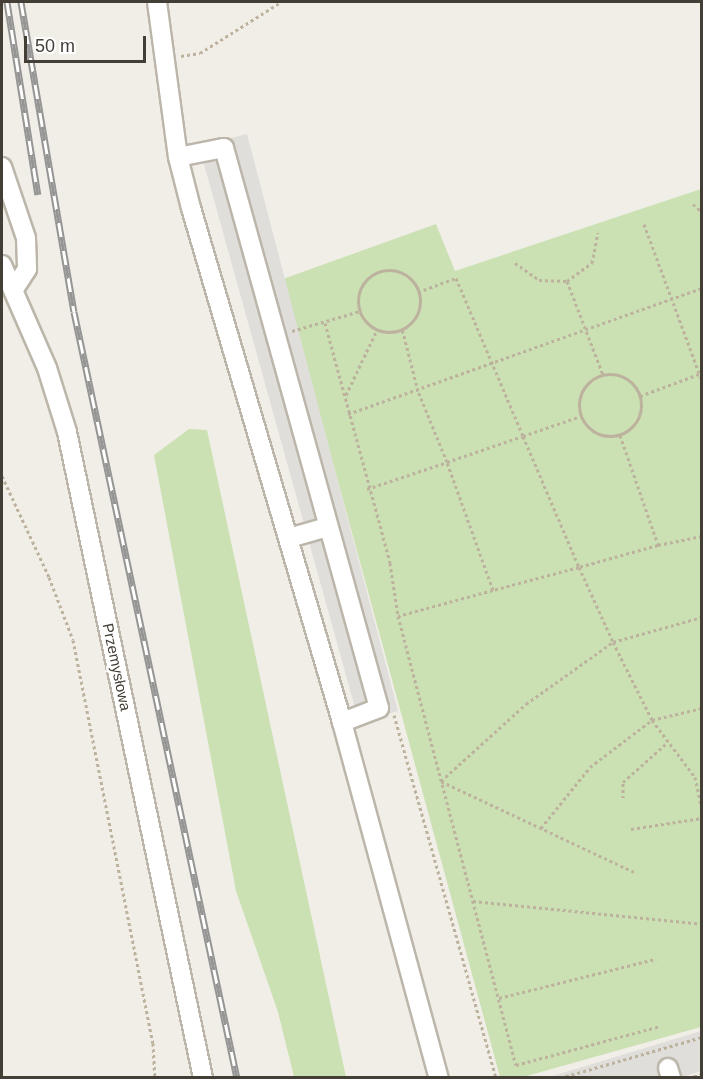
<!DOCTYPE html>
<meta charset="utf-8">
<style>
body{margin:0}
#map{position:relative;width:703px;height:1079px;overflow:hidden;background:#f1eee7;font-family:Arial,sans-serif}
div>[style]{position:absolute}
.green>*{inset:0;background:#cbe1b3}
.parking>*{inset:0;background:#e0dedb}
.path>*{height:3px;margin-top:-1.5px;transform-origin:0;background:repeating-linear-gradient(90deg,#bcb29d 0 3px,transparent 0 6px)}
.path>.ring{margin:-1.5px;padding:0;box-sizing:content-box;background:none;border:3px solid #bcb29d;border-radius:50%}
.roads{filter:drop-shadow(2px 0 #bcb6aa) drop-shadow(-2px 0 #bcb6aa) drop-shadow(0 2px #bcb6aa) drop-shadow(0 -2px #bcb6aa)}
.minor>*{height:18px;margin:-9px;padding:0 9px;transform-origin:9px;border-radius:9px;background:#fff}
.rail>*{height:7px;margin-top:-3.5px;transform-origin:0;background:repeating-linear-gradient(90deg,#fff 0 14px,#959595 0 28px);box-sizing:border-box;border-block:2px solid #959595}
span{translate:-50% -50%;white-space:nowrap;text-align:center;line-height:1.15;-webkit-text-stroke:5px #fff;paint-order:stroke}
.street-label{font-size:15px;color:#433f36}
.frame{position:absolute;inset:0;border:3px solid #433f36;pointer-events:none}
.scale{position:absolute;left:24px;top:36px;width:122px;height:27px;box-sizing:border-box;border:3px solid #433f36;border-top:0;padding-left:8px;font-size:18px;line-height:21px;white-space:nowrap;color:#433f36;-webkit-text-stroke:4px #fff;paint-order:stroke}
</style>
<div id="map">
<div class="green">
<div style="clip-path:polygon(701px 189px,701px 1027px,523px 1077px,500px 1077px,283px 279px,436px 224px,455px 271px)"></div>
<div style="clip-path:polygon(189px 429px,207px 430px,346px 1077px,294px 1077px,278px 1012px,236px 891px,154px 455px)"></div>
</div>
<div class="parking">
<div style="clip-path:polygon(247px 134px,398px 711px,359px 722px,199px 146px)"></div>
<div style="clip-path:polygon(701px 1031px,701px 1071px,679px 1078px,546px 1078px)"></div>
</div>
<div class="path">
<div style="left:181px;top:56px;width:19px;rotate:-9deg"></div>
<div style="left:200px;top:53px;width:96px;rotate:-32.2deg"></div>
<div style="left:693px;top:204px;width:12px;rotate:42deg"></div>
<div style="left:644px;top:224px;width:167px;rotate:69.7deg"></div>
<div style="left:515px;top:263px;width:29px;rotate:35deg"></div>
<div style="left:539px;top:280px;width:28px;rotate:2deg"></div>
<div style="left:567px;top:281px;width:31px;rotate:-36deg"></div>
<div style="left:592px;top:263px;width:31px;rotate:-79deg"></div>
<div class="ring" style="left:358px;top:270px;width:59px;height:59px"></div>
<div style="left:567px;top:281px;width:101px;rotate:69deg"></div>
<div style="left:418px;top:292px;width:40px;rotate:-20.2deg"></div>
<div style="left:456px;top:278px;width:172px;rotate:67deg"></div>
<div style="left:523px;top:436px;width:61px;rotate:-19deg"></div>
<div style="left:325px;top:323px;width:249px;rotate:74.8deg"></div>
<div style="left:390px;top:563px;width:54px;rotate:81.4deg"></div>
<div style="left:292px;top:331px;width:71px;rotate:-16.4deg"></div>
<div class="ring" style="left:579px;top:374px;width:59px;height:59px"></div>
<div style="left:346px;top:395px;width:72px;rotate:-64.5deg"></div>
<div style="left:640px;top:396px;width:66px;rotate:-20.4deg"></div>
<div style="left:348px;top:414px;width:376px;rotate:-19.6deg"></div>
<div style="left:620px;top:435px;width:116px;rotate:70.9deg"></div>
<div style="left:658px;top:545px;width:82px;rotate:164.4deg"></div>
<div style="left:579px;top:567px;width:89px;rotate:165deg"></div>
<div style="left:493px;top:590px;width:136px;rotate:-109.8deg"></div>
<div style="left:447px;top:462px;width:80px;rotate:-18.9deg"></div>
<div style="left:523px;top:436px;width:142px;rotate:66.9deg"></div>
<div style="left:579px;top:567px;width:82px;rotate:65.6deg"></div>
<div style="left:613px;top:642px;width:87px;rotate:63.4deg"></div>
<div style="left:652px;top:720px;width:71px;rotate:53deg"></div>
<div style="left:695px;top:777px;width:35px;rotate:78deg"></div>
<div style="left:2px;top:476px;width:111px;rotate:65deg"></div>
<div style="left:49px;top:577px;width:67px;rotate:69.1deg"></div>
<div style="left:73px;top:640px;width:411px;rotate:78.8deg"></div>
<div style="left:153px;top:1043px;width:35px;rotate:87deg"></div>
<div style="left:367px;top:489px;width:84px;rotate:-18.6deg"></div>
<div style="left:447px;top:462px;width:77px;rotate:-112.2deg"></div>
<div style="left:418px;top:391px;width:65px;rotate:-104.3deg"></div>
<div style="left:658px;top:545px;width:45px;rotate:-11.6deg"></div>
<div style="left:493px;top:590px;width:98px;rotate:164.7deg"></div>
<div style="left:398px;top:616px;width:464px;rotate:75.3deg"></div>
<div style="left:516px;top:1065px;width:150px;rotate:-15.1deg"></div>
<div style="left:394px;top:715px;width:377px;rotate:74.3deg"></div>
<div style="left:623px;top:798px;width:16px;rotate:-90deg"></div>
<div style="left:623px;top:782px;width:60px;rotate:-41.6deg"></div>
<div style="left:541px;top:828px;width:78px;rotate:-51.2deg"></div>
<div style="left:590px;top:767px;width:78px;rotate:-37.2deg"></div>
<div style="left:652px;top:720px;width:51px;rotate:-13.5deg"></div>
<div style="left:631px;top:829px;width:72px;rotate:-8.8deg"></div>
<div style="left:634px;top:872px;width:213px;rotate:-154.8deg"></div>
<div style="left:441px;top:781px;width:115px;rotate:-42.2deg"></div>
<div style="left:526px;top:704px;width:107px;rotate:-35.5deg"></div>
<div style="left:613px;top:642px;width:92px;rotate:-15.7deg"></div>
<div style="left:473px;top:901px;width:230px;rotate:5.7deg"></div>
<div style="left:499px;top:998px;width:162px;rotate:-14deg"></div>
<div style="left:560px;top:1078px;width:148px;rotate:-16.1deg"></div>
<div style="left:688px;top:1078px;width:15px;rotate:-16deg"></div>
</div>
<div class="roads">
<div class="minor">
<div style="left:157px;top:2px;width:156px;rotate:82.3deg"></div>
<div style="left:178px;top:157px;width:53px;rotate:75.7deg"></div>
<div style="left:191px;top:208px;width:536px;rotate:73.63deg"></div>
<div style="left:342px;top:722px;width:369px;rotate:74.8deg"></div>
<div style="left:178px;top:157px;width:47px;rotate:-11.1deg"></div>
<div style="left:224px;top:148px;width:581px;rotate:74.53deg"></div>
<div style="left:379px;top:708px;width:40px;rotate:159deg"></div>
<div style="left:2px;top:167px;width:75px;rotate:71.3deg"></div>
<div style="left:26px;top:238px;width:31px;rotate:88deg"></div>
<div style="left:27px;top:269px;width:24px;rotate:123deg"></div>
<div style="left:2px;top:265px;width:112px;rotate:66.4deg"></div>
<div style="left:47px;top:368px;width:67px;rotate:72.6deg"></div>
<div style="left:67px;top:432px;width:660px;rotate:78.11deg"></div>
<div style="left:289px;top:538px;width:40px;rotate:-16deg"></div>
<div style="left:668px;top:1068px;width:10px;rotate:73deg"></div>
</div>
</div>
<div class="rail">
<div style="left:7px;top:2px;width:195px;rotate:80.9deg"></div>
<div style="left:21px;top:2px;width:314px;rotate:80.3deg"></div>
<div style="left:74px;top:312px;width:783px;rotate:77.99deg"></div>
</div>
<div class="street-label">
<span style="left:117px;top:667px;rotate:78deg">Przemysłowa</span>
</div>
<div class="frame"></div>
<div class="scale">50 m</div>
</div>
